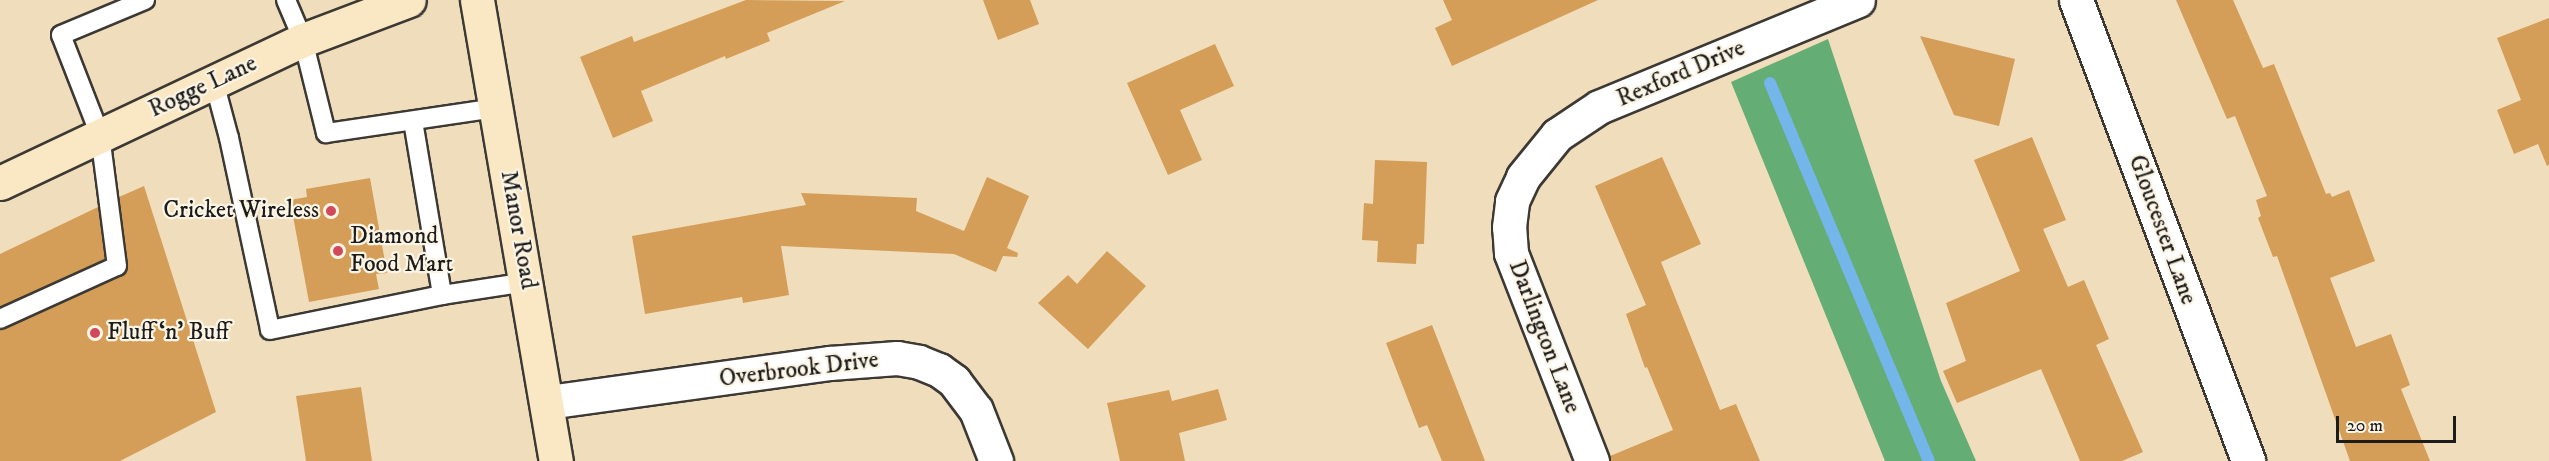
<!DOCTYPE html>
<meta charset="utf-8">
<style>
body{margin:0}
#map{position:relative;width:2549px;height:461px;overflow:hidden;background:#f0ddbb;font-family:"IM FELL DW Pica",serif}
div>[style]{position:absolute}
.forest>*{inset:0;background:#64ad75}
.stream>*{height:12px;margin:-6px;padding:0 6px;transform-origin:6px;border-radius:6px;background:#75b6ea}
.building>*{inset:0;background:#d49d58}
.roads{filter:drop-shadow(2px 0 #3c3934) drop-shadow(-2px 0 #3c3934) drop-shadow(0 2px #3c3934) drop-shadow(0 -2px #3c3934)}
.lane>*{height:18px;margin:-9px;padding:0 9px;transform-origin:9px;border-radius:9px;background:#fff}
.street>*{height:33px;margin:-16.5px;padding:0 16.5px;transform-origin:16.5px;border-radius:16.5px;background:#fff}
.secondary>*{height:33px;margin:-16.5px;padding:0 16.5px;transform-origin:16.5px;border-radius:16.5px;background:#fae7c3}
.dots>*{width:16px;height:16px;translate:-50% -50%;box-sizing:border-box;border:3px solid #fcf5e5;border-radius:50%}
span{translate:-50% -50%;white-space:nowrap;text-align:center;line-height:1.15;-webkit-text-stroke:4.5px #fcf5e5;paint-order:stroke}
.street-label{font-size:24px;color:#1c1c1c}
.poi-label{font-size:24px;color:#1c1c1c}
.right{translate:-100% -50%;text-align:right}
.left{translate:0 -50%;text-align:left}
.scale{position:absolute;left:2336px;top:416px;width:120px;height:27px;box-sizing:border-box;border:3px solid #1c1c1c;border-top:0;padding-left:8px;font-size:18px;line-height:21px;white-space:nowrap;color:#1c1c1c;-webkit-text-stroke:4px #fcf5e5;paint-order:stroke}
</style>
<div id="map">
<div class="forest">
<div style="clip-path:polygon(1828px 39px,1941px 381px,1976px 461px,1885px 461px,1731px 82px)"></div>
</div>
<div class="stream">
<div style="left:1770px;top:83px;width:410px;rotate:67.2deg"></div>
</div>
<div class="building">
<div style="clip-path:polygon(746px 0,845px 1px,767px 33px,770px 41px,726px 59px,725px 56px,641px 91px,653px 121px,613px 138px,580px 57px,632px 36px,634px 42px)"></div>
<div style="clip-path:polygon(983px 0,1030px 0,1039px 24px,998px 40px)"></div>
<div style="clip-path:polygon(1443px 0,1598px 0,1452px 66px,1435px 28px,1452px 20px)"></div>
<div style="clip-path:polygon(2176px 0,2233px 0,2263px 68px,2274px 64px,2326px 194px,2330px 193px,2332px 197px,2349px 190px,2375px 261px,2330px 278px,2356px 347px,2391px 334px,2410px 385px,2401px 389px,2430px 461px,2350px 461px,2277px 256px,2273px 257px,2258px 218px,2261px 216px,2256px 200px,2267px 196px,2235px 116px,2227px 119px)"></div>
<div style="clip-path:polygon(2549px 18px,2549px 165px,2547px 166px,2538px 144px,2514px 154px,2497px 110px,2521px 100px,2497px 38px)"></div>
<div style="clip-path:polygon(1920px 36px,2015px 59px,1999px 126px,1954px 115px)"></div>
<div style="clip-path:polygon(1215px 44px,1234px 86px,1180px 110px,1202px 160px,1168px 175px,1127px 83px)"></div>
<div style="clip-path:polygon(2032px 137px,2066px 220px,2043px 229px,2068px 287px,2084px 280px,2109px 339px,2096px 345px,2143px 452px,2122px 461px,2080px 461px,2041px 369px,1957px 403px,1943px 371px,1966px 361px,1946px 303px,2020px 271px,1974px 160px)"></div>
<div style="clip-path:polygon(1662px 157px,1701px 244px,1661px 262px,1720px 410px,1736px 404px,1760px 461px,1610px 461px,1610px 456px,1673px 430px,1647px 367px,1645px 368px,1626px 314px,1646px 305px,1595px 186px)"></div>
<div style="clip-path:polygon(1375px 160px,1427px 162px,1424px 244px,1417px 244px,1416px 264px,1377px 262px,1378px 241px,1362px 240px,1364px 203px,1373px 204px)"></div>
<div style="clip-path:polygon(987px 177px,1029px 196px,1007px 248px,1018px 253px,1017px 257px,1003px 256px,996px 272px,954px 254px,781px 246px,789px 295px,743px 303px,742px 297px,645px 314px,632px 236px,806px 205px,801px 193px,917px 198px,916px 211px,964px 231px)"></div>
<div style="clip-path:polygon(370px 178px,387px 273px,376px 274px,379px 289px,309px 302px,290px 200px,307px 197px,306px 189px)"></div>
<div style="clip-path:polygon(144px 186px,216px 412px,120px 461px,0 461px,0 330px,126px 272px,128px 265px,119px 197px)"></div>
<div style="clip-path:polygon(98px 207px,105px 259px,0 307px,0 254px)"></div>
<div style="clip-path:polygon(1107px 251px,1146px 286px,1088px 349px,1038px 303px,1068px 275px,1077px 284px)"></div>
<div style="clip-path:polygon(1432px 325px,1485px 461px,1442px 461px,1427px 425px,1419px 428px,1386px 343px)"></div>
<div style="clip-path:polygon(361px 387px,372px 461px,306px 461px,296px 396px)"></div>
<div style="clip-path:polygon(1218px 389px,1227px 420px,1179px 433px,1185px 461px,1120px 461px,1107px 403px,1169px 390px,1172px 401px)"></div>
</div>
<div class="roads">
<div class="lane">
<div style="left:286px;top:0;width:43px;rotate:67deg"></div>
<div style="left:303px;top:40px;width:96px;rotate:76.1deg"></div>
<div style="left:326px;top:133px;width:172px;rotate:-8.4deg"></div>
<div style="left:214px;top:82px;width:58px;rotate:75deg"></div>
<div style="left:229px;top:138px;width:196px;rotate:77.9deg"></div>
<div style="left:270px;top:330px;width:176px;rotate:-11.5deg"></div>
<div style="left:413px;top:121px;width:176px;rotate:80.5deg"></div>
<div style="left:442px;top:295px;width:86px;rotate:-8.7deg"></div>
<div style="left:0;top:319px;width:128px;rotate:-24.4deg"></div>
<div style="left:117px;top:266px;width:132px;rotate:-97.4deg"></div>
<div style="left:100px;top:135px;width:107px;rotate:-111.3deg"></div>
<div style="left:61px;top:35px;width:91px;rotate:-22.6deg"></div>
</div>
<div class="street">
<div style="left:2076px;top:0;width:492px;rotate:69.5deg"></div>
<div style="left:548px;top:402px;width:285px;rotate:-7.9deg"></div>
<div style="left:830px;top:363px;width:67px;rotate:-4.3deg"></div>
<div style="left:897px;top:358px;width:22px;rotate:10deg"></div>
<div style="left:919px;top:362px;width:22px;rotate:22deg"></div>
<div style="left:939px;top:370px;width:19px;rotate:36deg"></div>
<div style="left:954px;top:381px;width:36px;rotate:53deg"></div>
<div style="left:976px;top:410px;width:55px;rotate:68.6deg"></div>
<div style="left:1592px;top:461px;width:223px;rotate:-111.3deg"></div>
<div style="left:1511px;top:253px;width:26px;rotate:-94deg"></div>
<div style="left:1509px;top:227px;width:26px;rotate:-83deg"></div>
<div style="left:1512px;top:201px;width:26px;rotate:-65deg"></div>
<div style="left:1523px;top:177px;width:54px;rotate:-51deg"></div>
<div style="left:1557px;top:135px;width:50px;rotate:-33.7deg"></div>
<div style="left:1599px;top:107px;width:280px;rotate:-22.4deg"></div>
</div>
<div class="secondary">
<div style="left:477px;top:0;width:468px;rotate:80.3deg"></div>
<div style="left:0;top:183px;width:335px;rotate:-25.3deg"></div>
<div style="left:303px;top:40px;width:113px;rotate:-20.7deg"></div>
</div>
</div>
<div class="dots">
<div style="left:331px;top:211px;background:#d1495b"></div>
<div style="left:338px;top:251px;background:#d1495b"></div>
<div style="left:95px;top:333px;background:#d1495b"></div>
</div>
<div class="street-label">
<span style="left:1681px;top:74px;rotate:-23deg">Rexford Drive</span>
<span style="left:203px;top:87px;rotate:-25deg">Rogge Lane</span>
<span style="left:518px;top:230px;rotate:80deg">Manor Road</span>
<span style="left:2162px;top:230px;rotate:70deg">Gloucester Lane</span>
<span style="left:1544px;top:337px;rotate:69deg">Darlington Lane</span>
<span style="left:799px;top:370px;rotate:-7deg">Overbrook Drive</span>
</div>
<div class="poi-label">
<span class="right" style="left:319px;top:211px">Cricket Wireless</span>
<span class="left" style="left:350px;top:251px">Diamond<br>Food Mart</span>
<span class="left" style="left:107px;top:333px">Fluff ‘n’ Buff</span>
</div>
<div class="scale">20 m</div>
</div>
